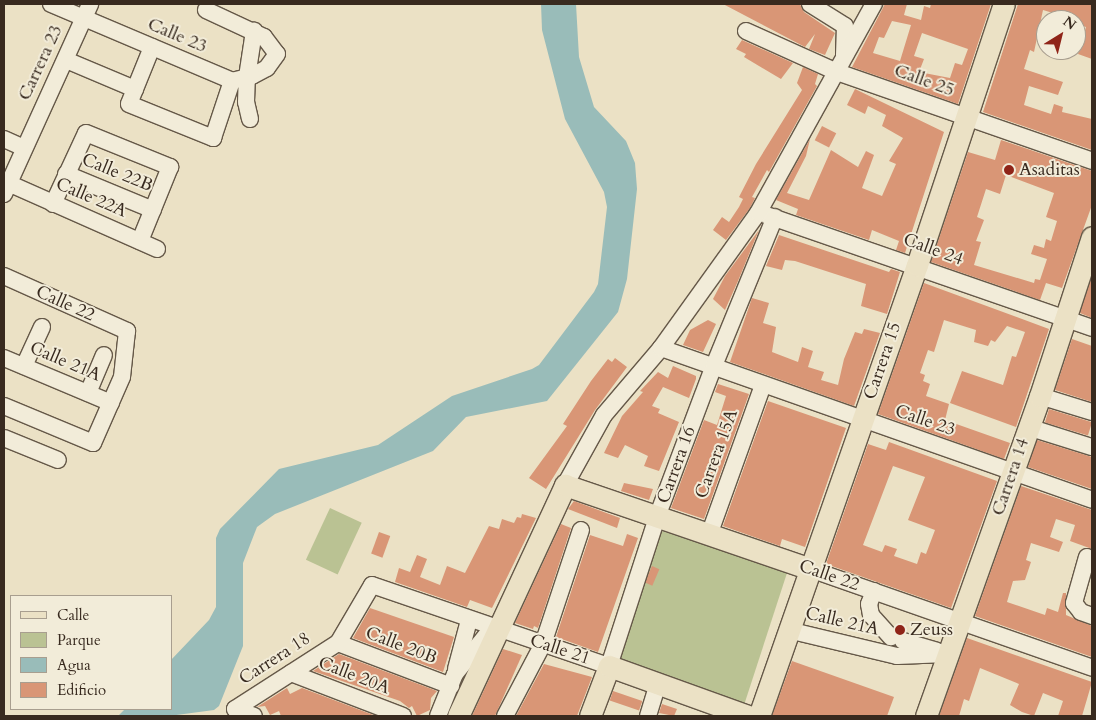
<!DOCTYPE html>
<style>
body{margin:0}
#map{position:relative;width:1096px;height:720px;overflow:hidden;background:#ebe1c5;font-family:Cardo,serif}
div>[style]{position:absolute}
.green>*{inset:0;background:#bac293;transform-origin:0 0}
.water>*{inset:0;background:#99bcb9}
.building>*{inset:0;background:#d99676;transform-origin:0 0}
.roads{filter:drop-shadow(1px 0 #655848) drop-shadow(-1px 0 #655848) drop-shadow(0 1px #655848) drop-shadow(0 -1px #655848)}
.minor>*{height:16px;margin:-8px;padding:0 8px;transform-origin:8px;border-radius:8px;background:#f2ecd9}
.major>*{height:21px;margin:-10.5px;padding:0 10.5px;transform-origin:10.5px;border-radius:10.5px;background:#ebe1c5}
.dots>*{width:14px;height:14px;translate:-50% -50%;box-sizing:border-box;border:2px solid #f2ecd9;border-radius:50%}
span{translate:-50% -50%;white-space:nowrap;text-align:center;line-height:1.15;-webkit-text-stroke:4px #f2ecd9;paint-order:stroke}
.street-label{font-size:18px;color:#382a1f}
.poi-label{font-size:18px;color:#382a1f}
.left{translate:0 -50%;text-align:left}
.frame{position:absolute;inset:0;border:5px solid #382a1f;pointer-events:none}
.legend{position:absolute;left:10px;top:595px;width:162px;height:115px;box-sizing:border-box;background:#f2ecd9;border:1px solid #a89e8f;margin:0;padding:6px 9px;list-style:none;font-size:15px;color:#382a1f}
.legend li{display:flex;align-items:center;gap:10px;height:25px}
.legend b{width:25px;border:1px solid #a89e8f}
.north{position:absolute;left:1036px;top:10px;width:50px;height:50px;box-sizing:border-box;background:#f2ecd9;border:1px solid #a89e8f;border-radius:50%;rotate:36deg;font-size:14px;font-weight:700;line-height:20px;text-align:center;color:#382a1f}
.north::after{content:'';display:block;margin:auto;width:18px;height:22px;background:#8f2418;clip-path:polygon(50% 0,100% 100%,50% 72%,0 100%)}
</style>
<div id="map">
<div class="green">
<div style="left:330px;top:508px;width:35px;height:57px;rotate:25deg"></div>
<div style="left:659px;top:530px;width:135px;height:140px;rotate:18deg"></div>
</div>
<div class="water">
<div style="clip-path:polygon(541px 4px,576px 4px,579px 57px,594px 107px,626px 141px,635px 163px,637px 189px,627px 279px,618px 312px,547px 401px,466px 417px,433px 451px,275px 514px,257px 527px,243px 563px,243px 646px,219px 706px,214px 710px,169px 716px,118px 716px,125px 709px,171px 709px,171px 660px,209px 620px,216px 607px,216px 538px,220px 529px,279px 469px,378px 445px,452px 396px,532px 369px,539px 365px,594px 292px,598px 284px,607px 207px,604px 192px,565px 119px,542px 30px)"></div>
</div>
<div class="building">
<div style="clip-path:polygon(723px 4px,800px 4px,804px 12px,835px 33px,825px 55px,809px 49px,815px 34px,805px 47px)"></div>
<div style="clip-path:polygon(evenodd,885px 4px,907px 4px,904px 15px,921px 20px,924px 6px,930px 8px,931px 4px,991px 4px,958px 104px,852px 67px,885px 4px,892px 21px,911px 25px,900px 61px,873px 53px,879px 37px,884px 38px,892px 21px,885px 4px,922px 33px,968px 49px,962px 65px,955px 63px,950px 78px,919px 72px,924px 59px,914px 56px,922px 33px)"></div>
<div style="clip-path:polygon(1018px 4px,1092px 4px,1092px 59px,1078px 54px,1086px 27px,1076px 24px,1076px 20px,1043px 10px,1034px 52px,1030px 50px,1024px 69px,1063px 82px,1058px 95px,1029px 86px,1024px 105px,1051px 114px,1054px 104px,1063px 107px,1062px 112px,1092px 119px,1092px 150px,983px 112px)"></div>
<div style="clip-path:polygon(742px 40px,793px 63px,781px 79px,744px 57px,746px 54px,736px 49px)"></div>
<div style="clip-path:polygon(803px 67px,818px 74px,815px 84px,817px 86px,769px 172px,767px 170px,752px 197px,755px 198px,750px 208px,726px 240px,713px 230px,722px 217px,729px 222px,739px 207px,743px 199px,739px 197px,756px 164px,802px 90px,797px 83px)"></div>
<div style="clip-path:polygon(855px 89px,944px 132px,905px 253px,896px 250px,899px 241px,872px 230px,869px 240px,796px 215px,798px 209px,776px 200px,810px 139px,806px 156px,787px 193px,809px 200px,831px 150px,858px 167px,866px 151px,874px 155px,862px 188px,882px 196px,896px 164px,889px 161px,903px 138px,882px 126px,886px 115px,868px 106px,865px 114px,847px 105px)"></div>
<div style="left:822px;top:126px;width:16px;height:16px;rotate:27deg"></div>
<div style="clip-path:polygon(evenodd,1001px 140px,1092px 171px,1092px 205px,1062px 288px,1046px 283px,1040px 300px,931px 262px,968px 152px,995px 160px,1001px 140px,1006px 175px,1054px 193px,1046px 217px,1057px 221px,1051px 241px,1046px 239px,1044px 248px,1034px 245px,1031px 254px,1047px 259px,1040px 280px,1035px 279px,1034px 283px,974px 265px,981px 242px,976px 241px,984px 220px,977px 217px,986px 189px,1000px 194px,1006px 175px)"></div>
<div style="clip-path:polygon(759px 230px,738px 281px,725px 310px,713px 299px,725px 276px)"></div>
<div style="clip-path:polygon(779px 235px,889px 272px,891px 269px,900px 272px,887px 314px,861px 306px,866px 284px,795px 261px,785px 260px,782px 270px,766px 266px)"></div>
<div style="clip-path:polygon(1092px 276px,1092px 318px,1080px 313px)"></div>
<div style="clip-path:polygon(924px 283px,1049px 329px,1016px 427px,950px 403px,962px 371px,1003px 385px,1012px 356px,1016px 357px,1025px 332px,1007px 326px,995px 342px,991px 340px,988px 346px,974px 342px,976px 330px,944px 320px,934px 352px,928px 350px,920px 373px,925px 375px,923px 381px,930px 384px,926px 396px,949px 404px,945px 420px,1010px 443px,1004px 459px,878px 414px)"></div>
<div style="clip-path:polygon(752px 298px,769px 303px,763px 323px,776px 327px,772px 352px,798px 362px,802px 347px,813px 351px,808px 367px,824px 372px,821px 380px,838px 385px,844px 359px,855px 332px,862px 334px,864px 329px,880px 333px,854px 406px,730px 362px)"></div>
<div style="clip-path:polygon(708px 320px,716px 324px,703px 352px,683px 345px,690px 330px)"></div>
<div style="clip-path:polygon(1072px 339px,1092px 346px,1092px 402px,1055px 390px)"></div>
<div style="clip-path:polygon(615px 358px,627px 367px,595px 410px,546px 489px,529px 478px,567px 426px,563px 424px,591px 381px,608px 359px,612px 362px)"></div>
<div style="clip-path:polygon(673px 366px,696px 376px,696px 379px,689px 398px,663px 387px,652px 406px,660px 409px,658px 413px,679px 422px,659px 471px,644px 466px,648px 456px,625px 445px,618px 458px,604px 453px,622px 416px,643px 392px,640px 391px,658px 372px,668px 378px)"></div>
<div style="clip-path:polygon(718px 384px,749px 394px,704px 519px,671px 508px,704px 420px,717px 425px,726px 396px,715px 392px)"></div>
<div style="clip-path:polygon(768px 401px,846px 428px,805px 547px,782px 539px,780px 546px,723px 526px)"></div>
<div style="left:1049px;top:409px;width:45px;height:14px;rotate:17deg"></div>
<div style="clip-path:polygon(1037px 440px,1092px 457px,1092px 489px,1028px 467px)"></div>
<div style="clip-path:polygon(evenodd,889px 442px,997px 481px,951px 608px,826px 564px,868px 444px,886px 450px,889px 442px,893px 466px,925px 477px,908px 520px,935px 530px,926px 554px,921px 552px,917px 564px,894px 556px,897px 549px,885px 545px,882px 552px,863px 545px,893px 466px)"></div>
<div style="clip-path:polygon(624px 483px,653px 489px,649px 500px,621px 491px)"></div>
<div style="clip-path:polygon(1021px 486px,1092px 510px,1092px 549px,1070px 541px,1075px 525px,1056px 519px,1050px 537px,1063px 542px,1059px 552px,1031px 543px,1026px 560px,1031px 562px,1025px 580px,1013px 581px,1007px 602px,1045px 615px,1047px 608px,1058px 612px,1063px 593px,1066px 593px,1066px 615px,1092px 626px,1092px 657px,975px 616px)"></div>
<div style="clip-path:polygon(574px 501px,620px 518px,617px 528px,568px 509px)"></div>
<div style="clip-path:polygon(522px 514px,536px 518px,492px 608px,470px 600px,467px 607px,395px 582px,399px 568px,410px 572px,417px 555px,427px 559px,420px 577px,440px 585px,447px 566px,465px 573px,489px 526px,499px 529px,502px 519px,514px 523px,517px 517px,521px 518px)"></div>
<div style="clip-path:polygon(561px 524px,571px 528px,538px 628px,534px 626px,533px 629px,515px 623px)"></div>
<div style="left:379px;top:532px;width:12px;height:23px;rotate:20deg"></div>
<div style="clip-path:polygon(627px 534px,638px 538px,598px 652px,556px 637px,590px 535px,623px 546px)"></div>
<div style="left:652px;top:566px;width:8px;height:18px;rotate:23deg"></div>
<div style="clip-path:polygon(370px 608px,454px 637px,443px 672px,353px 638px)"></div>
<div style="clip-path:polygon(967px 638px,1092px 682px,1082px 716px,1058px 716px,1063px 701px,1043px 693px,1034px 716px,1022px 712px,1010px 705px,1019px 684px,980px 668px,969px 701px,964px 699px,959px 716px,939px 716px)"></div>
<div style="clip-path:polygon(503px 649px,522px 655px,495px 716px,472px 716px)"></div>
<div style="clip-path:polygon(339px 654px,437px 691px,431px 698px,430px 710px,417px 716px,412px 706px,409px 708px,400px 701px,313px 671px)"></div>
<div style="clip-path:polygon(792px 661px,894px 697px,887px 716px,772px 716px)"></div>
<div style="clip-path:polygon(544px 664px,592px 677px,577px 716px,516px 716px)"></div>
<div style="clip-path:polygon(287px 688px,290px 694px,302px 688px,376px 716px,281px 716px,279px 711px,270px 715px,265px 706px,257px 707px)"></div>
<div style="left:613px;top:691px;width:31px;height:10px;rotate:19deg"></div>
<div style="clip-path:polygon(662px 704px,677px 709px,674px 716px,659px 713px)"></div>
</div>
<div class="roads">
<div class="minor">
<div style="left:51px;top:4px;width:197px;rotate:23deg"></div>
<div style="left:810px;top:4px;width:41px;rotate:32.2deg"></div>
<div style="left:845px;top:26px;width:29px;rotate:92deg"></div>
<div style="left:206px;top:10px;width:64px;rotate:25deg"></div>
<div style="left:264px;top:37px;width:21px;rotate:53deg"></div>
<div style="left:277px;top:54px;width:17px;rotate:126deg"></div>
<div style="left:267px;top:68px;width:17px;rotate:152deg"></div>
<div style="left:252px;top:76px;width:21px;rotate:166deg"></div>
<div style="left:746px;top:31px;width:100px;rotate:24.3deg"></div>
<div style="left:837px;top:72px;width:270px;rotate:19.2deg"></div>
<div style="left:152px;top:47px;width:61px;rotate:112deg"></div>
<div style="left:129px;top:104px;width:91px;rotate:22deg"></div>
<div style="left:213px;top:138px;width:60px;rotate:-71.6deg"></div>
<div style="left:66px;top:60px;width:75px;rotate:22.8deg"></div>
<div style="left:250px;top:119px;width:17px;rotate:-103deg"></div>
<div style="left:246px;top:102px;width:25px;rotate:-88deg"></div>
<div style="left:247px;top:77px;width:47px;rotate:-81.3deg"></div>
<div style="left:4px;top:139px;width:22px;rotate:24deg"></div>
<div style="left:66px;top:174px;width:94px;rotate:22.5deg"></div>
<div style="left:8px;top:183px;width:163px;rotate:23.9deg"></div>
<div style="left:4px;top:194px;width:209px;rotate:-65.6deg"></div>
<div style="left:53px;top:204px;width:78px;rotate:-65.1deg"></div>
<div style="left:86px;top:133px;width:91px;rotate:22deg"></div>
<div style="left:170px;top:167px;width:80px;rotate:112.1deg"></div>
<div style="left:766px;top:215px;width:345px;rotate:19.1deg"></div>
<div style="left:4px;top:276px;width:135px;rotate:24.1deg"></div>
<div style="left:127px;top:331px;width:46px;rotate:96.2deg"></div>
<div style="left:122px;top:377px;width:72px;rotate:113.7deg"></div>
<div style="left:93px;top:443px;width:96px;rotate:-157.4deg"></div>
<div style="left:661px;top:348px;width:457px;rotate:19.4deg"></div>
<div style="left:4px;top:358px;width:116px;rotate:22.8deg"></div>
<div style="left:24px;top:366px;width:43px;rotate:-65.2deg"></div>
<div style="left:88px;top:393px;width:41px;rotate:-67.2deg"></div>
<div style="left:1040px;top:396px;width:54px;rotate:17.1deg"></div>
<div style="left:1028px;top:427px;width:67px;rotate:17.4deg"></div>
<div style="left:4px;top:438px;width:58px;rotate:22.2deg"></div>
<div style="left:565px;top:485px;width:80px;rotate:-60.9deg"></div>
<div style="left:604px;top:415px;width:88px;rotate:-49.6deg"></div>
<div style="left:661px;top:348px;width:166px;rotate:-54.3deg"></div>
<div style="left:758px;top:213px;width:239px;rotate:-61deg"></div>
<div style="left:709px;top:535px;width:159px;rotate:-70.2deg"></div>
<div style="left:1087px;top:557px;width:48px;rotate:105.8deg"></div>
<div style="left:1074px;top:603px;width:11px;rotate:52deg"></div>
<div style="left:1081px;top:612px;width:12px;rotate:20deg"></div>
<div style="left:810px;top:569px;width:299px;rotate:19.3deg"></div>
<div style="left:874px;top:591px;width:14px;rotate:111deg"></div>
<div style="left:869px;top:604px;width:11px;rotate:80deg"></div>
<div style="left:871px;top:615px;width:30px;rotate:48deg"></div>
<div style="left:788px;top:630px;width:112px;rotate:13.4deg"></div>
<div style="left:897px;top:656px;width:50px;rotate:-2.3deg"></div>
<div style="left:903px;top:641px;width:35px;rotate:16deg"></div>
<div style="left:338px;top:643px;width:121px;rotate:20.8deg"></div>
<div style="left:456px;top:669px;width:51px;rotate:-75.1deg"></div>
<div style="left:291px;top:673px;width:120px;rotate:21deg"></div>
<div style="left:235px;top:709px;width:122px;rotate:-32.7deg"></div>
<div style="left:338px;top:643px;width:67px;rotate:-59.6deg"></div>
<div style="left:372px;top:585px;width:250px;rotate:18.9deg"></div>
<div style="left:609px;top:666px;width:157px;rotate:-72.1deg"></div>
<div style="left:657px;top:517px;width:159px;rotate:-69.4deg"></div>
<div style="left:713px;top:368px;width:163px;rotate:-67.7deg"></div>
<div style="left:235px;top:709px;width:20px;rotate:20deg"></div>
<div style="left:438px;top:716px;width:45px;rotate:-68deg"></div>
<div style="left:455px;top:674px;width:59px;rotate:-51.2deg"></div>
<div style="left:505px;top:716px;width:81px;rotate:-62.2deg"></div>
<div style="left:543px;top:644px;width:120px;rotate:-71.6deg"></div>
<div style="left:648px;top:716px;width:34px;rotate:-73deg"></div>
</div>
<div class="major">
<div style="left:458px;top:716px;width:255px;rotate:-65.1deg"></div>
<div style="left:565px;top:485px;width:259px;rotate:18.9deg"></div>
<div style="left:590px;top:716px;width:53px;rotate:-69.2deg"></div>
<div style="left:609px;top:666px;width:148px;rotate:19.8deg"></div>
<div style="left:759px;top:716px;width:478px;rotate:-70.7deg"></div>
<div style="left:917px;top:265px;width:275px;rotate:-71.6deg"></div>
<div style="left:926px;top:716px;width:340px;rotate:-70.4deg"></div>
<div style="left:1040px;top:396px;width:167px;rotate:-71.9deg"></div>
</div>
</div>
<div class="dots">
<div style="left:1009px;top:170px;background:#8f2418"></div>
<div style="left:900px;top:630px;background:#8f2418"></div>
</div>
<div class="street-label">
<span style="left:177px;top:36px;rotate:23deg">Calle 23</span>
<span style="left:41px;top:63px;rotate:-65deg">Carrera 23</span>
<span style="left:924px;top:81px;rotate:20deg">Calle 25</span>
<span style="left:117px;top:173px;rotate:22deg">Calle 22B</span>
<span style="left:91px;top:198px;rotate:23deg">Calle 22A</span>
<span style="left:933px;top:250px;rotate:20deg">Calle 24</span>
<span style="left:65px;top:304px;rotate:24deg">Calle 22</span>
<span style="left:883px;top:361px;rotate:-71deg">Carrera 15</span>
<span style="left:65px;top:362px;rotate:23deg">Calle 21A</span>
<span style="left:925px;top:421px;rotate:19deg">Calle 23</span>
<span style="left:717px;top:454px;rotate:-70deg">Carrera 15A</span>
<span style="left:677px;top:465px;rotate:-70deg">Carrera 16</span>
<span style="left:1011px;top:477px;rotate:-71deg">Carrera 14</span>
<span style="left:829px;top:576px;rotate:19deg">Calle 22</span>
<span style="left:842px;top:622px;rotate:13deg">Calle 21A</span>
<span style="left:401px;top:646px;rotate:21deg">Calle 20B</span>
<span style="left:560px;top:650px;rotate:18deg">Calle 21</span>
<span style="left:275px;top:659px;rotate:-33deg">Carrera 18</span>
<span style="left:354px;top:676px;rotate:21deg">Calle 20A</span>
</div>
<div class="poi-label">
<span class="left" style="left:1019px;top:170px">Asaditas</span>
<span class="left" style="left:910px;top:630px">Zeuss</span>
</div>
<div class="frame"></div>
<ul class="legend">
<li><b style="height:6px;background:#ebe1c5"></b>Calle</li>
<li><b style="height:14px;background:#bac293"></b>Parque</li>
<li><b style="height:14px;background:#99bcb9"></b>Agua</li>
<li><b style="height:14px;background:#d99676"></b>Edificio</li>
</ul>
<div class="north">N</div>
</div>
